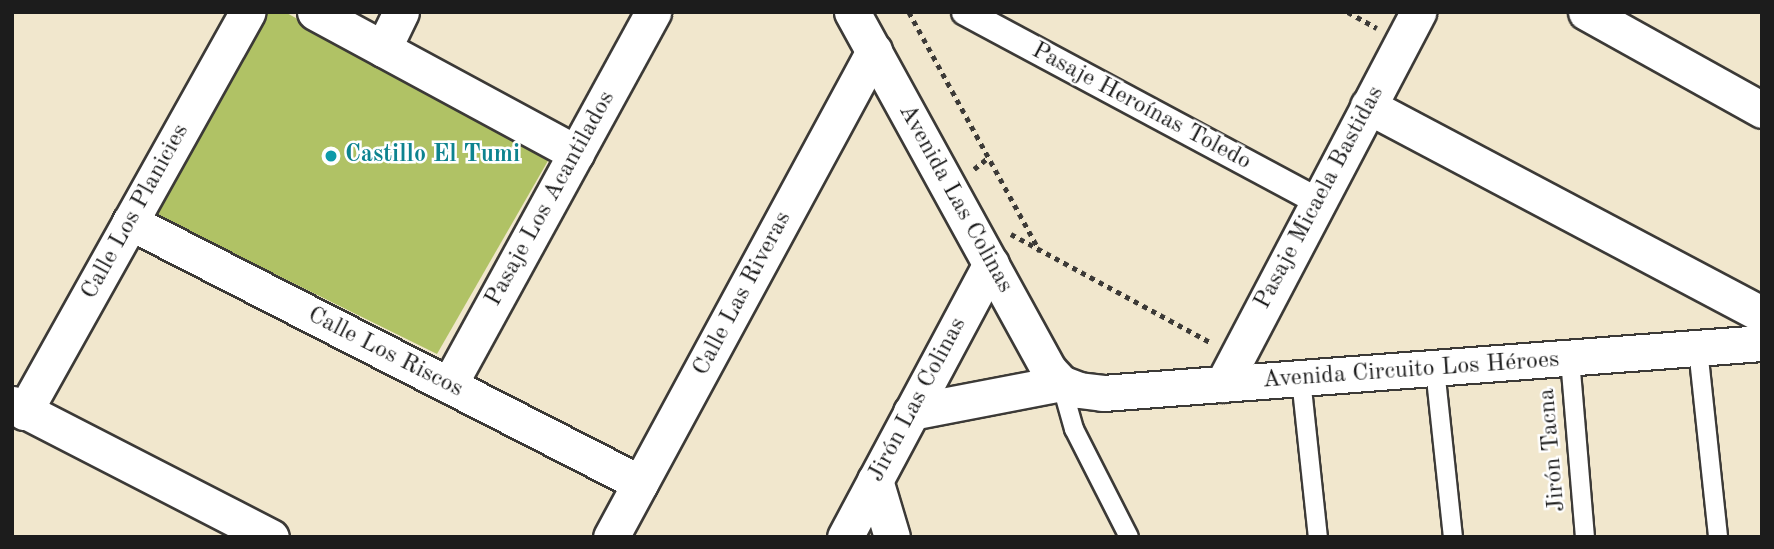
<!DOCTYPE html>
<meta charset="utf-8">
<style>
body{margin:0}
#map{position:relative;width:1774px;height:549px;overflow:hidden;background:#f1e7cd;font-family:"Old Standard TT",serif}
div>[style]{position:absolute}
.green>*{inset:0;background:#b0c265}
.path>*{height:4.5px;margin-top:-2.25px;transform-origin:0;background:repeating-linear-gradient(90deg,#3c3a37 0 5px,transparent 0 10px)}
.roads{filter:drop-shadow(2px 0 #3c3a37) drop-shadow(-2px 0 #3c3a37) drop-shadow(0 2px #3c3a37) drop-shadow(0 -2px #3c3a37)}
.service>*{height:18px;margin:-9px;padding:0 9px;transform-origin:9px;border-radius:9px;background:#fff}
.pedestrian>*{height:26px;margin:-13px;padding:0 13px;transform-origin:13px;border-radius:13px;background:#fff}
.minor>*{height:35px;margin:-17.5px;padding:0 17.5px;transform-origin:17.5px;border-radius:17.5px;background:#fff}
.dots>*{width:19px;height:19px;translate:-50% -50%;box-sizing:border-box;border:4px solid #fff;border-radius:50%}
span{translate:-50% -50%;white-space:nowrap;text-align:center;line-height:1.15;-webkit-text-stroke:5px #fff;paint-order:stroke}
.street-label{font-size:24px;color:#1c1c1c}
.culture-label{font-size:24px;color:#0d838f;font-weight:700}
.left{translate:0 -50%;text-align:left}
.frame{position:absolute;inset:0;border:14px solid #1c1c1c;pointer-events:none}
</style>
<div id="map">
<div class="green">
<div style="clip-path:polygon(267px 12px,285px 12px,549px 159px,437px 354px,153px 214px)"></div>
</div>
<div class="path">
<div style="left:909px;top:12px;width:273px;rotate:61.3deg"></div>
<div style="left:1348px;top:12px;width:33px;rotate:29deg"></div>
<div style="left:974px;top:169px;width:19px;rotate:-39deg"></div>
<div style="left:1011px;top:234px;width:229px;rotate:28.5deg"></div>
</div>
<div class="roads">
<div class="service">
<div style="left:1698px;top:349px;width:189px;rotate:83.9deg"></div>
<div style="left:1570px;top:359px;width:179px;rotate:85.2deg"></div>
<div style="left:1435px;top:369px;width:169px;rotate:83.9deg"></div>
<div style="left:1301px;top:379px;width:159px;rotate:83.9deg"></div>
<div style="left:1061px;top:383px;width:48px;rotate:74.2deg"></div>
<div style="left:1074px;top:429px;width:121px;rotate:63deg"></div>
</div>
<div class="pedestrian">
<div style="left:965px;top:12px;width:400px;rotate:28.2deg"></div>
</div>
<div class="minor">
<div style="left:315px;top:12px;width:297px;rotate:28.4deg"></div>
<div style="left:852px;top:12px;width:407px;rotate:61.2deg"></div>
<div style="left:1048px;top:369px;width:19px;rotate:47deg"></div>
<div style="left:1061px;top:383px;width:19px;rotate:21deg"></div>
<div style="left:1079px;top:390px;width:24px;rotate:7deg"></div>
<div style="left:1103px;top:393px;width:661px;rotate:-4.34deg"></div>
<div style="left:1586px;top:12px;width:201px;rotate:29.1deg"></div>
<div style="left:383px;top:49px;width:41px;rotate:-64.1deg"></div>
<div style="left:1368px;top:106px;width:440px;rotate:27.9deg"></div>
<div style="left:130px;top:222px;width:573px;rotate:27.1deg"></div>
<div style="left:1223px;top:384px;width:420px;rotate:-62.3deg"></div>
<div style="left:449px;top:385px;width:425px;rotate:-61.3deg"></div>
<div style="left:12px;top:404px;width:291px;rotate:27.2deg"></div>
<div style="left:24px;top:412px;width:458px;rotate:-60.8deg"></div>
<div style="left:911px;top:412px;width:153px;rotate:-10.9deg"></div>
<div style="left:875px;top:480px;width:59px;rotate:73.4deg"></div>
<div style="left:611px;top:537px;width:553px;rotate:-61.58deg"></div>
<div style="left:845px;top:537px;width:310px;rotate:-61.9deg"></div>
</div>
</div>
<div class="dots">
<div style="left:331px;top:156px;background:#0f9aa8"></div>
</div>
<div class="street-label">
<span style="left:1141px;top:107px;rotate:28deg">Pasaje Heroínas Toledo</span>
<span style="left:1320px;top:198px;rotate:-62deg">Pasaje Micaela Bastidas</span>
<span style="left:551px;top:199px;rotate:-61deg">Pasaje Los Acantilados</span>
<span style="left:955px;top:199px;rotate:61deg">Avenida Las Colinas</span>
<span style="left:136px;top:212px;rotate:-61deg">Calle Los Planicies</span>
<span style="left:743px;top:294px;rotate:-62deg">Calle Las Riveras</span>
<span style="left:385px;top:353px;rotate:27deg">Calle Los Riscos</span>
<span style="left:1411px;top:371px;rotate:-4deg">Avenida Circuito Los Héroes</span>
<span style="left:918px;top:400px;rotate:-62deg">Jirón Las Colinas</span>
<span style="left:1553px;top:450px;rotate:-95deg">Jirón Tacna</span>
</div>
<div class="culture-label">
<span class="left" style="left:345px;top:156px">Castillo El Tumi</span>
</div>
<div class="frame"></div>
</div>
